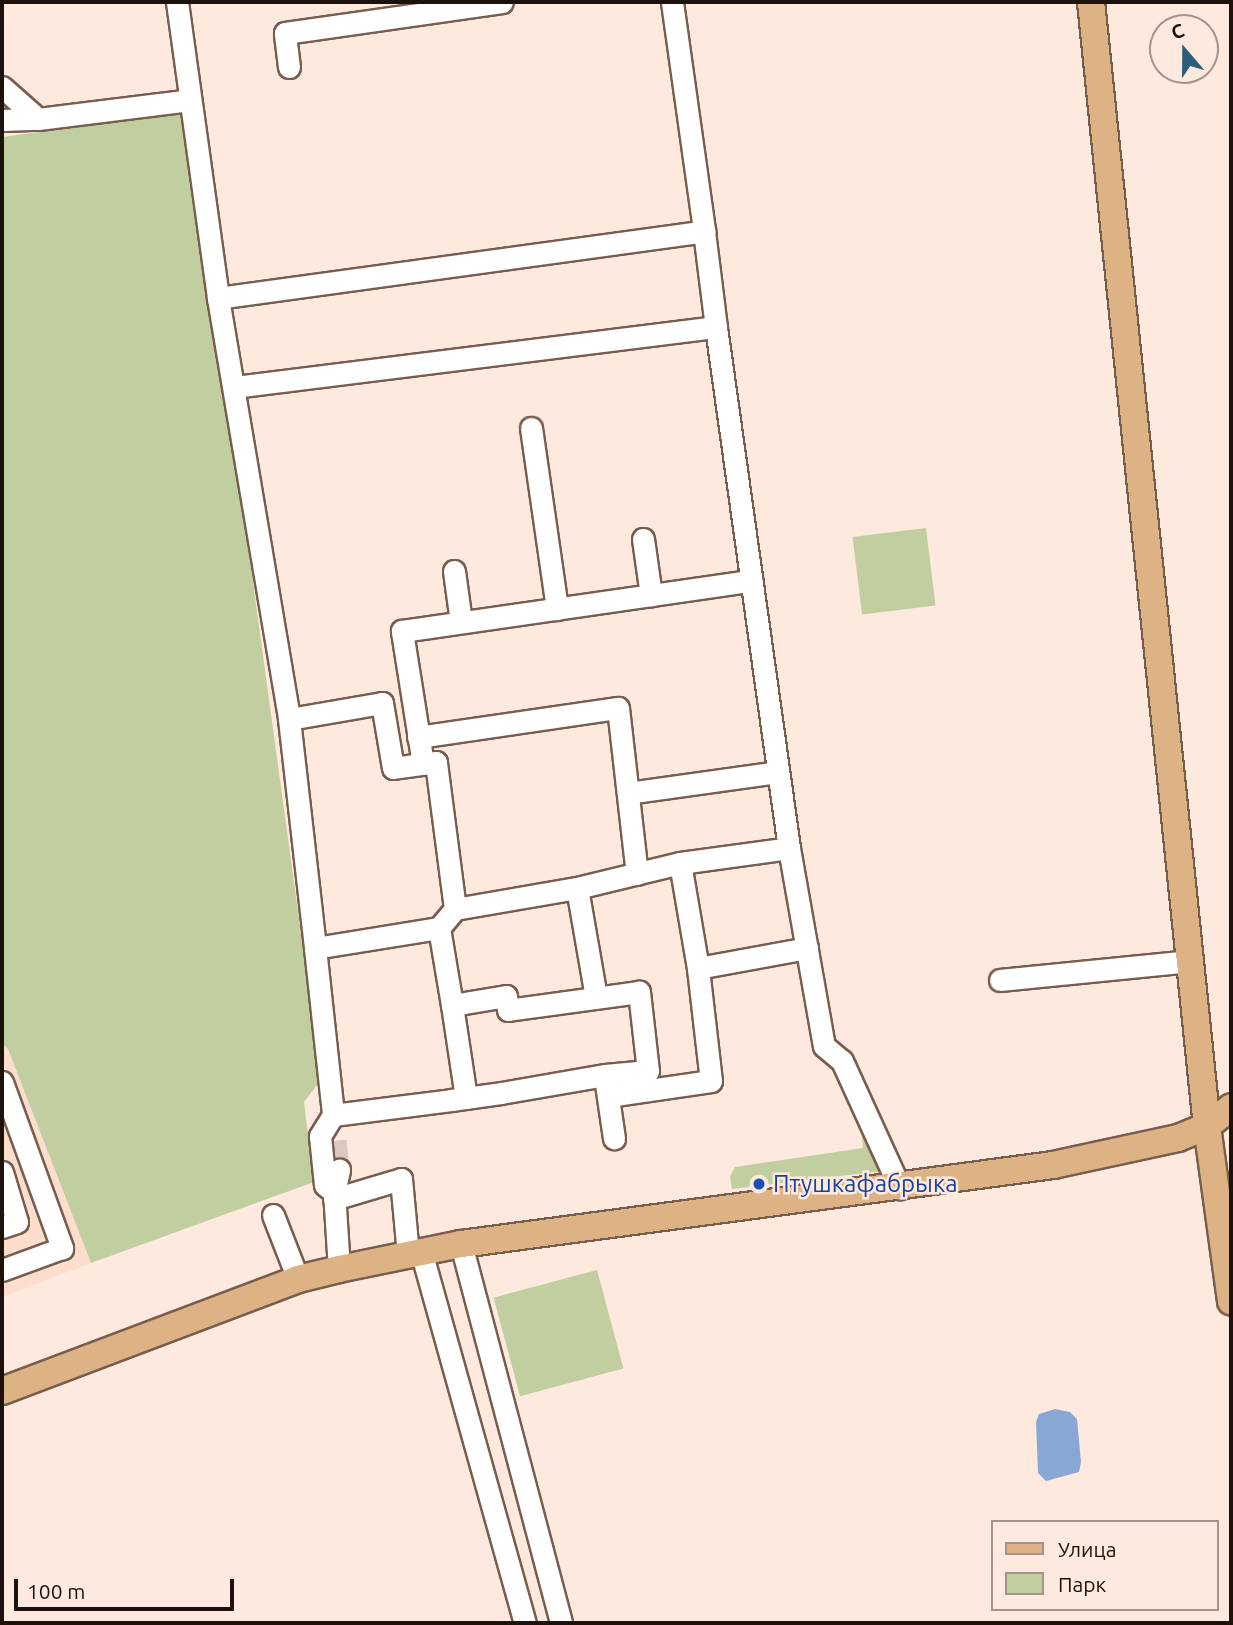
<!DOCTYPE html>
<meta charset="utf-8">
<style>
body{margin:0}
#map{position:relative;width:1233px;height:1625px;overflow:hidden;background:#fde9de;font-family:Ubuntu,sans-serif}
div>[style]{position:absolute}
.built>*{inset:0;background:#fddecc}
.green>*{inset:0;background:#c1cea0;transform-origin:0 0}
.water>*{inset:0;background:#89a7d4}
.minor-tunnel>*{height:21px;margin-top:-10.5px;transform-origin:0;background:repeating-linear-gradient(90deg,#dbc9be 0 21px,transparent 0 31px)}
.roads{filter:drop-shadow(2px 0 #785d4d) drop-shadow(-2px 0 #785d4d) drop-shadow(0 2px #785d4d) drop-shadow(0 -2px #785d4d)}
.minor>*{height:21px;margin:-10.5px;padding:0 10.5px;transform-origin:10.5px;border-radius:10.5px;background:#fff}
.major>*{height:26px;margin:-13px;padding:0 13px;transform-origin:13px;border-radius:13px;background:#ddb285}
.dots>*{width:19px;height:19px;translate:-50% -50%;box-sizing:border-box;border:4px solid #fde9de;border-radius:50%}
span{translate:-50% -50%;white-space:nowrap;text-align:center;line-height:1.15;-webkit-text-stroke:5px #fde9de;paint-order:stroke}
.transit-label{font-size:24px;color:#164399}
.left{translate:0 -50%;text-align:left}
.frame{position:absolute;inset:0;border:4px solid #1c110b;pointer-events:none}
.legend{position:absolute;left:991px;top:1520px;width:228px;height:91px;box-sizing:border-box;background:#fde9de;border:2px solid #a3938a;margin:0;padding:9px 12px;list-style:none;font-size:21px;color:#1c110b}
.legend li{display:flex;align-items:center;gap:14px;height:35px}
.legend b{width:35px;border:2px solid #a3938a}
.north{position:absolute;left:1149px;top:14px;width:70px;height:70px;box-sizing:border-box;background:#fde9de;border:2px solid #a3938a;border-radius:50%;rotate:340deg;font-size:19px;font-weight:700;line-height:28px;text-align:center;color:#1c110b}
.north::after{content:'';display:block;margin:auto;width:24px;height:32px;background:#2b5e7b;clip-path:polygon(50% 0,100% 100%,50% 72%,0 100%)}
.scale{position:absolute;left:14px;top:1579px;width:220px;height:32px;box-sizing:border-box;border:4px solid #1c110b;border-top:0;padding-left:9px;font-size:21px;line-height:24px;white-space:nowrap;color:#1c110b;-webkit-text-stroke:5px #fde9de;paint-order:stroke}
</style>
<div id="map">
<div class="built">
<div style="clip-path:polygon(2px 1043px,8px 1048px,91px 1263px,2px 1297px)"></div>
</div>
<div class="green">
<div style="clip-path:polygon(176px 113px,190px 121px,321px 1080px,304px 1102px,314px 1182px,91px 1263px,8px 1049px,2px 1043px,2px 137px)"></div>
<div style="left:926px;top:528px;width:78px;height:74px;rotate:83deg"></div>
<div style="clip-path:polygon(858px 1095px,882px 1171px,732px 1189px,730px 1176px,735px 1167px,863px 1148px)"></div>
<div style="left:597px;top:1270px;width:102px;height:107px;rotate:75deg"></div>
</div>
<div class="water">
<div style="clip-path:polygon(1055px 1409px,1070px 1412px,1077px 1419px,1081px 1462px,1079px 1472px,1046px 1481px,1038px 1473px,1036px 1422px,1039px 1414px)"></div>
</div>
<div class="minor-tunnel">
<div style="left:336px;top:1140px;width:30px;rotate:84deg"></div>
</div>
<div class="roads">
<div class="minor">
<div style="left:177px;top:2px;width:299px;rotate:82.1deg"></div>
<div style="left:218px;top:298px;width:427px;rotate:80.4deg"></div>
<div style="left:289px;top:719px;width:230px;rotate:83.5deg"></div>
<div style="left:315px;top:948px;width:126px;rotate:-9.2deg"></div>
<div style="left:439px;top:928px;width:25px;rotate:-50deg"></div>
<div style="left:455px;top:909px;width:148px;rotate:-97.4deg"></div>
<div style="left:436px;top:762px;width:43px;rotate:172.1deg"></div>
<div style="left:393px;top:768px;width:66px;rotate:-99.6deg"></div>
<div style="left:382px;top:703px;width:94px;rotate:170.2deg"></div>
<div style="left:672px;top:2px;width:231px;rotate:82deg"></div>
<div style="left:289px;top:67px;width:34px;rotate:-97deg"></div>
<div style="left:285px;top:33px;width:219px;rotate:-8.1deg"></div>
<div style="left:2px;top:87px;width:48px;rotate:41.6deg"></div>
<div style="left:38px;top:119px;width:153px;rotate:-7.1deg"></div>
<div style="left:2px;top:120px;width:36px;rotate:-2deg"></div>
<div style="left:218px;top:298px;width:491px;rotate:-7.8deg"></div>
<div style="left:704px;top:231px;width:97px;rotate:82.9deg"></div>
<div style="left:716px;top:327px;width:486px;rotate:172.9deg"></div>
<div style="left:531px;top:428px;width:183px;rotate:81.8deg"></div>
<div style="left:643px;top:539px;width:57px;rotate:81.9deg"></div>
<div style="left:454px;top:571px;width:51px;rotate:82.2deg"></div>
<div style="left:418px;top:737px;width:202px;rotate:-8.3deg"></div>
<div style="left:618px;top:708px;width:167px;rotate:83.5deg"></div>
<div style="left:423px;top:764px;width:135px;rotate:-99deg"></div>
<div style="left:402px;top:631px;width:353px;rotate:-8.2deg"></div>
<div style="left:628px;top:793px;width:151px;rotate:-8deg"></div>
<div style="left:789px;top:848px;width:201px;rotate:80deg"></div>
<div style="left:824px;top:1046px;width:23px;rotate:40deg"></div>
<div style="left:842px;top:1061px;width:140px;rotate:65.5deg"></div>
<div style="left:680px;top:863px;width:107px;rotate:80.3deg"></div>
<div style="left:698px;top:968px;width:111px;rotate:-10.4deg"></div>
<div style="left:577px;top:888px;width:106px;rotate:-13.6deg"></div>
<div style="left:680px;top:863px;width:110px;rotate:-7.8deg"></div>
<div style="left:789px;top:848px;width:526px;rotate:-97.98deg"></div>
<div style="left:455px;top:909px;width:124px;rotate:-9.8deg"></div>
<div style="left:577px;top:888px;width:111px;rotate:80.1deg"></div>
<div style="left:439px;top:928px;width:78px;rotate:80.4deg"></div>
<div style="left:315px;top:948px;width:168px;rotate:83.8deg"></div>
<div style="left:333px;top:1115px;width:25px;rotate:122deg"></div>
<div style="left:320px;top:1136px;width:49px;rotate:84.2deg"></div>
<div style="left:325px;top:1185px;width:11px;rotate:38deg"></div>
<div style="left:1000px;top:980px;width:191px;rotate:-5.7deg"></div>
<div style="left:2px;top:1082px;width:177px;rotate:70.1deg"></div>
<div style="left:62px;top:1248px;width:64px;rotate:159.9deg"></div>
<div style="left:606px;top:1084px;width:55px;rotate:81.6deg"></div>
<div style="left:608px;top:1096px;width:104px;rotate:-8.3deg"></div>
<div style="left:711px;top:1081px;width:114px;rotate:-96.6deg"></div>
<div style="left:333px;top:1115px;width:119px;rotate:-7.2deg"></div>
<div style="left:451px;top:1100px;width:50px;rotate:-8deg"></div>
<div style="left:501px;top:1093px;width:106px;rotate:-9.8deg"></div>
<div style="left:605px;top:1075px;width:43px;rotate:-5.3deg"></div>
<div style="left:648px;top:1071px;width:80px;rotate:-96.5deg"></div>
<div style="left:639px;top:992px;width:132px;rotate:172.2deg"></div>
<div style="left:508px;top:1010px;width:14px;rotate:-98deg"></div>
<div style="left:506px;top:996px;width:55px;rotate:170.5deg"></div>
<div style="left:452px;top:1005px;width:94px;rotate:81.4deg"></div>
<div style="left:2px;top:1172px;width:52px;rotate:73.3deg"></div>
<div style="left:17px;top:1222px;width:16px;rotate:162deg"></div>
<div style="left:334px;top:1199px;width:70px;rotate:-16.6deg"></div>
<div style="left:401px;top:1179px;width:75px;rotate:84.7deg"></div>
<div style="left:273px;top:1215px;width:69px;rotate:68.7deg"></div>
<div style="left:461px;top:1244px;width:392px;rotate:75.2deg"></div>
<div style="left:421px;top:1251px;width:386px;rotate:74.4deg"></div>
<div style="left:339px;top:1269px;width:77px;rotate:-93.7deg"></div>
<div style="left:334px;top:1192px;width:23px;rotate:-77deg"></div>
</div>
<div class="major">
<div style="left:1091px;top:2px;width:1130px;rotate:84.11deg"></div>
<div style="left:1207px;top:1126px;width:177px;rotate:82.2deg"></div>
<div style="left:2px;top:1391px;width:316px;rotate:-20.7deg"></div>
<div style="left:298px;top:1279px;width:42px;rotate:-13.7deg"></div>
<div style="left:339px;top:1269px;width:125px;rotate:-11.6deg"></div>
<div style="left:461px;top:1244px;width:597px;rotate:-7.6deg"></div>
<div style="left:1053px;top:1165px;width:128px;rotate:-12.2deg"></div>
<div style="left:1178px;top:1138px;width:31px;rotate:-22deg"></div>
<div style="left:1207px;top:1126px;width:31px;rotate:-38deg"></div>
</div>
</div>
<div class="dots">
<div style="left:759px;top:1184px;background:#1a4fb4"></div>
</div>
<div class="transit-label">
<span class="left" style="left:773px;top:1184px">Птушкафабрыка</span>
</div>
<div class="frame"></div>
<ul class="legend">
<li><b style="height:9px;background:#ddb285"></b>Улица</li>
<li><b style="height:19px;background:#c1cea0"></b>Парк</li>
</ul>
<div class="north">С</div>
<div class="scale">100 m</div>
</div>
